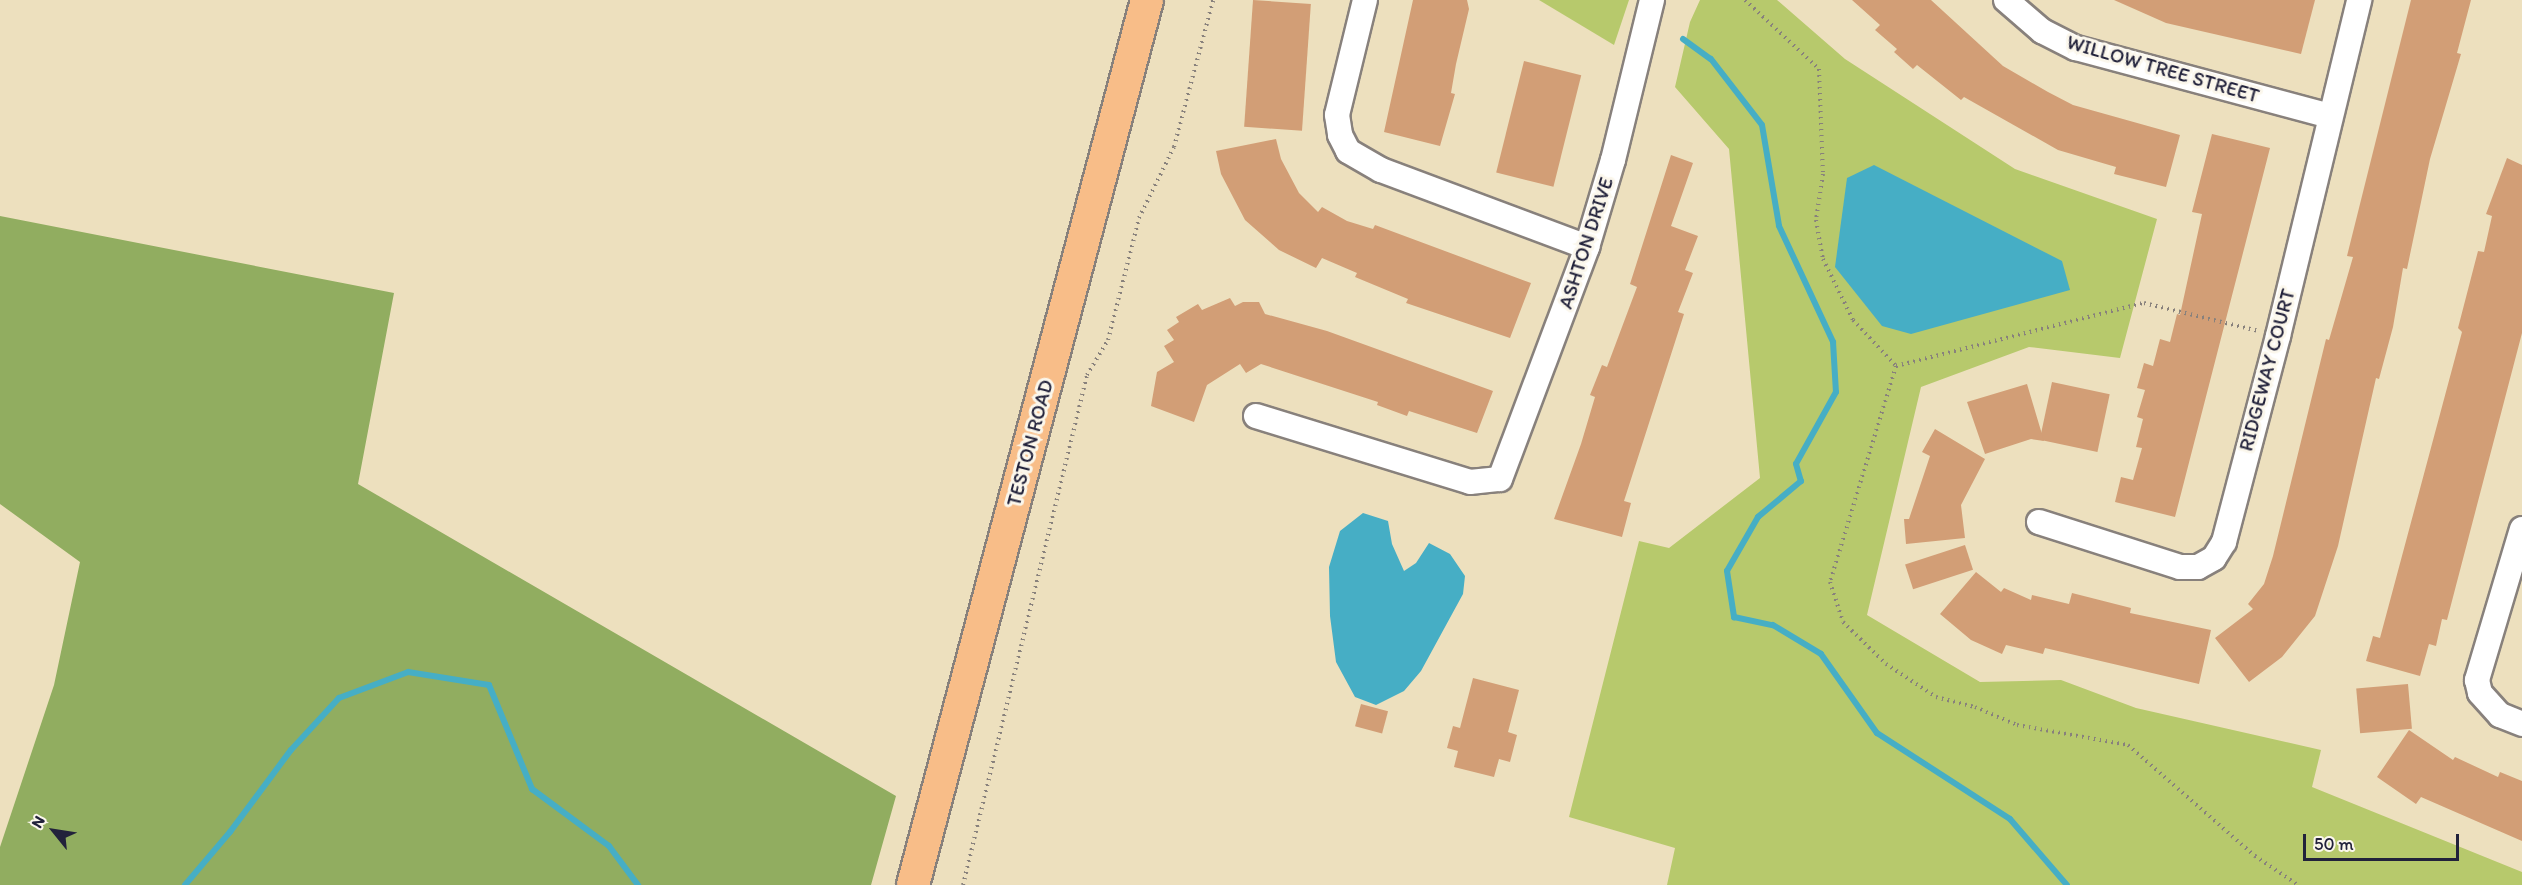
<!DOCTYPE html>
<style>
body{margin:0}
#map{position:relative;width:2522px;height:885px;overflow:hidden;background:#ede0be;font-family:Itim,sans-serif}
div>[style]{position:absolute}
.green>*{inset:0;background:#b7c96c}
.forest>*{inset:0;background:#91ad60}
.water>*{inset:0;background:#46aec5}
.stream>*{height:6px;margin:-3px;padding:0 3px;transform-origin:3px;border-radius:3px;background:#46aec5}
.building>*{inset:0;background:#d29e76;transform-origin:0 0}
.path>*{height:4px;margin-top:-2px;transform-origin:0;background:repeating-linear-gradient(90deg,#88817c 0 1.5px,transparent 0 6px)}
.roads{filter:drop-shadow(2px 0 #88817c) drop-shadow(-2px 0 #88817c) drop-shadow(0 2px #88817c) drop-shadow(0 -2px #88817c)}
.minor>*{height:24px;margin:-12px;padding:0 12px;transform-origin:12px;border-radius:12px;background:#fff}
.major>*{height:32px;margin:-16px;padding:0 16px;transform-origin:16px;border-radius:16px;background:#f8bd88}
span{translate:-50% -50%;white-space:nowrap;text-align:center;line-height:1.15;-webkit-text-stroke:6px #fbf7ec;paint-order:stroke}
.street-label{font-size:20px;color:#22223b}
.north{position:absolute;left:24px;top:801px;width:60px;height:60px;-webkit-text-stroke:4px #fbf7ec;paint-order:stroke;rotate:300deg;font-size:16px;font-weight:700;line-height:24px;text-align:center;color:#22223b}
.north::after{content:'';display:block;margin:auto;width:21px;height:27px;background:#22223b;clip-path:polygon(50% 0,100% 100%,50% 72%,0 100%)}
.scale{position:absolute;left:2303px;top:834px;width:156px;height:27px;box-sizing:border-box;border:3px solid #22223b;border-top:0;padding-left:8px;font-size:18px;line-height:21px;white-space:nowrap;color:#22223b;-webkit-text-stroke:4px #fbf7ec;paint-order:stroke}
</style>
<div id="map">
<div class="green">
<div style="clip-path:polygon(1539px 0,1629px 0,1614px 45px)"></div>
<div style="clip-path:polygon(1700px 0,1777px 0,1845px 59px,2015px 169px,2157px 219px,2120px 358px,2029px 347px,1921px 387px,1867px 615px,1980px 682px,2061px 680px,2136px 708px,2321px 750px,2312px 787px,2522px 872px,2522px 885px,1667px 885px,1675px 848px,1569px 817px,1639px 541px,1669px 548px,1760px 478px,1729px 149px,1675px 87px,1690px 22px)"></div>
</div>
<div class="forest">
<div style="clip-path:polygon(0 216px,394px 293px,358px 484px,896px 796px,871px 885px,0 885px,0 847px,54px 685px,80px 562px,0 504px)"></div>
</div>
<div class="water">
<div style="clip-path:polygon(1874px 165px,2062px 261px,2070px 290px,1911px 334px,1882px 326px,1835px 267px,1847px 178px)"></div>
<div style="clip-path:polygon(1363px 513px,1388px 521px,1392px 544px,1404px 571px,1416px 563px,1429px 543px,1450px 554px,1465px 576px,1463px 594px,1421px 671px,1404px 691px,1376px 705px,1355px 697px,1336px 662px,1330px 616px,1329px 567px,1340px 531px)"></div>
</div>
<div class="stream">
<div style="left:1683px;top:39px;width:34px;rotate:36deg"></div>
<div style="left:1711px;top:59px;width:83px;rotate:52.3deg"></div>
<div style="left:1762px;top:125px;width:102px;rotate:80.4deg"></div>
<div style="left:1779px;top:226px;width:128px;rotate:65deg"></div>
<div style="left:1833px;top:342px;width:50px;rotate:86.6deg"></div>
<div style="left:1836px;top:392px;width:82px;rotate:119.1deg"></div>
<div style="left:1796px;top:464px;width:18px;rotate:74deg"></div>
<div style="left:1801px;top:481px;width:56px;rotate:140.1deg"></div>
<div style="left:1758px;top:517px;width:62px;rotate:119.9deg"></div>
<div style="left:1727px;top:571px;width:47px;rotate:81.3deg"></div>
<div style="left:1734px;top:617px;width:40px;rotate:12deg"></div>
<div style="left:1773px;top:625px;width:56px;rotate:31.1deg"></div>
<div style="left:1821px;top:654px;width:97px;rotate:54.7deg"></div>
<div style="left:1877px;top:733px;width:158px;rotate:32.9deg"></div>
<div style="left:2010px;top:819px;width:87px;rotate:49.2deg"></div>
<div style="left:185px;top:885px;width:70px;rotate:-49.7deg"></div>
<div style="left:230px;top:832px;width:102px;rotate:-53.4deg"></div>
<div style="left:291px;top:750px;width:71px;rotate:-47.3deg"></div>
<div style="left:339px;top:698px;width:74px;rotate:-20.6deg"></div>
<div style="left:408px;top:672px;width:82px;rotate:9.1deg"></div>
<div style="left:489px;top:685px;width:113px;rotate:67.5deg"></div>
<div style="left:532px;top:789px;width:96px;rotate:36.5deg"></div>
<div style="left:609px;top:846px;width:49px;rotate:53.4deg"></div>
</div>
<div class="building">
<div style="left:1253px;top:0;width:58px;height:127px;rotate:4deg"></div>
<div style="clip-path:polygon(1413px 0,1467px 0,1469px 9px,1456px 64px,1451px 93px,1455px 94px,1440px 146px,1384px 132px)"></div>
<div style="clip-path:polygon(1852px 0,1931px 0,2003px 66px,2048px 92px,2073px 105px,2180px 135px,2166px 187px,2114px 174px,2116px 167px,2058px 150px,1964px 97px,1961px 100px,1917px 65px,1913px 69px,1894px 52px,1897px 49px,1875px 30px,1880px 25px)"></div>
<div style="clip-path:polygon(2114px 0,2315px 0,2301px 54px,2166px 23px)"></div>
<div style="clip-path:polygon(2411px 0,2471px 0,2457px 53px,2461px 54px,2430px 159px,2407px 269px,2403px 268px,2393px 327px,2379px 379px,2376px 378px,2338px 546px,2315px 616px,2282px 657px,2249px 682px,2215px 638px,2253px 609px,2248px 604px,2264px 584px,2273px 556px,2326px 339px,2329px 340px,2353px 257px,2347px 256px)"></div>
<div style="left:1524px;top:61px;width:59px;height:115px;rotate:14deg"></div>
<div style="clip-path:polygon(2212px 134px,2270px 148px,2175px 517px,2115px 502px,2121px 477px,2133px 480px,2142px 448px,2136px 447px,2143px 419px,2137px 417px,2145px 390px,2137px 388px,2144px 363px,2153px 366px,2160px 339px,2170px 342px,2177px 314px,2180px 315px,2202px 214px,2192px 212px)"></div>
<div style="clip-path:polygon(1276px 139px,1281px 159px,1299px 193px,1318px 212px,1322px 207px,1347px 221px,1373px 229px,1375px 225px,1531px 283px,1510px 338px,1406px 303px,1408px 299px,1355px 277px,1357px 273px,1322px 258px,1316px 268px,1279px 250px,1245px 220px,1221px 174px,1216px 151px)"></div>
<div style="clip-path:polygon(1671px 155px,1693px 163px,1671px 226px,1698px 236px,1685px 270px,1693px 273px,1678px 312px,1684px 314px,1624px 501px,1631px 503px,1622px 537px,1554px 519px,1581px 444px,1595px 397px,1590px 395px,1602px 365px,1607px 367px,1637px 287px,1630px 284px)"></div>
<div style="clip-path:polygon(2507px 158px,2522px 165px,2522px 333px,2447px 620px,2442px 619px,2436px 646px,2429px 644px,2420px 676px,2366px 661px,2373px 636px,2380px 638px,2462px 332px,2458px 328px,2478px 251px,2484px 252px,2492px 216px,2486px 214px)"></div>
<div style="clip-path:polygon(1230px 298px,1235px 306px,1243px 302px,1259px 302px,1265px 314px,1327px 331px,1493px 391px,1477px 433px,1409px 411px,1407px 416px,1377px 405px,1378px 402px,1261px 364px,1246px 373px,1240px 364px,1207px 385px,1194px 422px,1151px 406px,1157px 372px,1174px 362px,1164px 346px,1174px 340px,1167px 330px,1179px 322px,1176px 317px,1198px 304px,1202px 310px)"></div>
<div style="left:2052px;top:382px;width:59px;height:59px;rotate:12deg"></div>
<div style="clip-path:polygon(2027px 384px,2044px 441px,2031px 439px,1985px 454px,1967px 402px)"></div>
<div style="clip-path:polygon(1935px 429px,1985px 459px,1961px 505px,1965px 538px,1906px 544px,1904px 519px,1909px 519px,1930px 456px,1922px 452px)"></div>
<div style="left:1965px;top:545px;width:26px;height:63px;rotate:72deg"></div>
<div style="clip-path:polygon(1976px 572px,2001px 592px,2004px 588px,2031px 600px,2032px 595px,2069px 604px,2072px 593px,2131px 608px,2130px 613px,2211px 630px,2199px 684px,2045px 648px,2043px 654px,2006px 645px,2002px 654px,1971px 640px,1940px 614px)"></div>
<div style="clip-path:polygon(1473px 678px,1519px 690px,1508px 732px,1517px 735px,1510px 762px,1499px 759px,1494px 777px,1454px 767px,1458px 751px,1447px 748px,1453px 726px,1460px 728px)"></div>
<div style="left:2408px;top:684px;width:45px;height:52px;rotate:85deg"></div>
<div style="left:1361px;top:704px;width:28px;height:23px;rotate:15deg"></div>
<div style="clip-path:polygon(2409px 730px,2453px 760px,2455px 757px,2498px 777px,2500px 772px,2522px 781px,2522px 841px,2421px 797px,2416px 804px,2377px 777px)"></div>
</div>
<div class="path">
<div style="left:1745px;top:0;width:101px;rotate:43deg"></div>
<div style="left:1819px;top:69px;width:105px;rotate:87.8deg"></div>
<div style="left:1823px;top:174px;width:47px;rotate:98.7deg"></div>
<div style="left:1816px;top:220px;width:40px;rotate:80deg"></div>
<div style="left:1823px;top:259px;width:68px;rotate:63.8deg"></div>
<div style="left:1853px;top:320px;width:63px;rotate:46.9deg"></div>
<div style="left:1896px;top:366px;width:226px;rotate:107deg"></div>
<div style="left:1830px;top:582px;width:42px;rotate:72deg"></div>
<div style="left:1843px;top:622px;width:60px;rotate:44.3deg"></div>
<div style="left:1886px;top:664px;width:60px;rotate:33.4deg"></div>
<div style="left:1936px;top:697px;width:40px;rotate:14.4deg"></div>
<div style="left:1975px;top:707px;width:46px;rotate:23.2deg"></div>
<div style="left:2017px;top:725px;width:113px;rotate:10.2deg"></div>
<div style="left:2128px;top:745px;width:169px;rotate:41.2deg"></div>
<div style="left:2255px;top:856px;width:52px;rotate:34deg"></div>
<div style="left:1896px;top:366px;width:256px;rotate:-14.3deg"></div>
<div style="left:2144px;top:303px;width:118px;rotate:13.7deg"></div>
<div style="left:963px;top:885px;width:525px;rotate:-76.33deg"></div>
<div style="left:1087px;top:375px;width:41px;rotate:-59deg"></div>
<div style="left:1108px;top:340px;width:126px;rotate:-75.7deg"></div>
<div style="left:1139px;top:218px;width:79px;rotate:-63.8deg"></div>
<div style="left:1174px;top:147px;width:152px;rotate:-75.1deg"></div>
</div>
<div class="roads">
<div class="minor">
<div style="left:1365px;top:0;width:118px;rotate:103.7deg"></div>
<div style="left:1337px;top:115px;width:20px;rotate:81deg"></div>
<div style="left:1340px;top:135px;width:18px;rotate:63deg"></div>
<div style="left:1348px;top:151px;width:38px;rotate:30deg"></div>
<div style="left:1381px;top:170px;width:220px;rotate:20.5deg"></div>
<div style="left:2006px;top:0;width:48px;rotate:40.7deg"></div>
<div style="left:2042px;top:31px;width:38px;rotate:27deg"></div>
<div style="left:2076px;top:48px;width:263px;rotate:15deg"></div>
<div style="left:1256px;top:416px;width:224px;rotate:17.1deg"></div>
<div style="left:1470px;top:482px;width:30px;rotate:-6deg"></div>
<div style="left:1500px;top:479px;width:248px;rotate:-69.4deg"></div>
<div style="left:1587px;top:247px;width:91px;rotate:-73.4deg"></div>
<div style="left:1613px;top:160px;width:165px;rotate:-76.3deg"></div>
<div style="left:2039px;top:522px;width:148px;rotate:17.7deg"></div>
<div style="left:2180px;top:567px;width:18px"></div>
<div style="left:2198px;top:567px;width:18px;rotate:-29deg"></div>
<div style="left:2214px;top:558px;width:19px;rotate:-58deg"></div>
<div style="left:2224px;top:542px;width:213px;rotate:-75.3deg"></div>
<div style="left:2278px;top:336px;width:346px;rotate:-76.4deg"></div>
<div style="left:2522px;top:529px;width:158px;rotate:106.6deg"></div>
<div style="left:2477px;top:680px;width:13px;rotate:77deg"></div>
<div style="left:2480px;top:693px;width:30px;rotate:48deg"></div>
<div style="left:2500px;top:715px;width:24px;rotate:22deg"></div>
</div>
<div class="major">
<div style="left:913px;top:885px;width:915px;rotate:-75.19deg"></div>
</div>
</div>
<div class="street-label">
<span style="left:2163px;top:69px;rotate:16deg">WILLOW TREE STREET</span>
<span style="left:1586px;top:243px;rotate:-72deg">ASHTON DRIVE</span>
<span style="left:2267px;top:370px;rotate:-75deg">RIDGEWAY COURT</span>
<span style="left:1030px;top:443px;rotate:-75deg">TESTON ROAD</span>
</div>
<div class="north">N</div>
<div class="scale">50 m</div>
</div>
